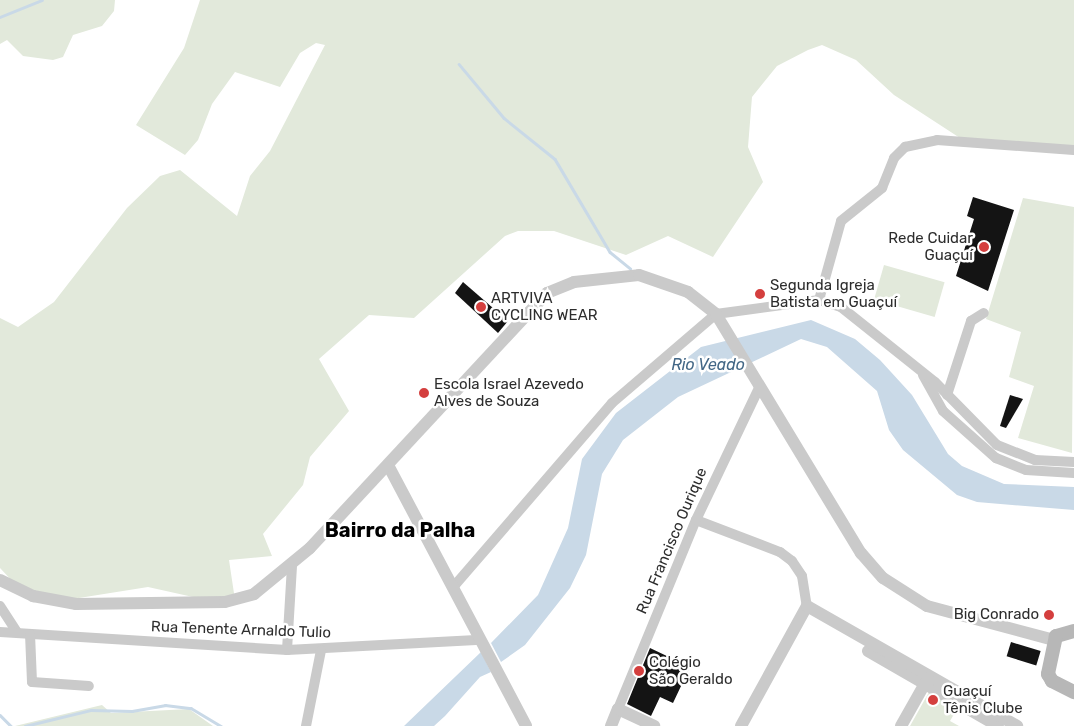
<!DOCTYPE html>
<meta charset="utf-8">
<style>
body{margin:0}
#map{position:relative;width:1074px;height:726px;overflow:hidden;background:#fff;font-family:Rubik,sans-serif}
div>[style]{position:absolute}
.green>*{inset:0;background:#e2e9db;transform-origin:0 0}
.water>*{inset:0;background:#c9d9e7}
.stream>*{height:2.5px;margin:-1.25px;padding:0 1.25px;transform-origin:1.25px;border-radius:1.25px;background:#c9d9e7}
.building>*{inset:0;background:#141414;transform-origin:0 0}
.minor>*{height:10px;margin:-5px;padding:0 5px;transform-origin:5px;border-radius:5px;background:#cacaca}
.tertiary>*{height:12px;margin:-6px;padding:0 6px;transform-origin:6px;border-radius:6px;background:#cacaca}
.secondary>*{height:14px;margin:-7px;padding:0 7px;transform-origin:7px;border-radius:7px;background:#b7b7b7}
.dots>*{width:14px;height:14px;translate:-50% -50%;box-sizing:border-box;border:2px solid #fff;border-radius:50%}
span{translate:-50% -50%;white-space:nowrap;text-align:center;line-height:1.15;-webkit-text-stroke:5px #fff;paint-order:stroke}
.poi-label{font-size:15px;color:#2d2d2d}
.right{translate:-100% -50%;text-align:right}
.left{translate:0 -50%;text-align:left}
.street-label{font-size:15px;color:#2d2d2d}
.water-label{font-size:16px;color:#436786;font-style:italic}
.district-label{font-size:20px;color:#000;font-weight:700}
</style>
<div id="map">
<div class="green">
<div style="clip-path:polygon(0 0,115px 0,114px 11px,102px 26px,73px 35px,63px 57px,53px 60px,23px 56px,7px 40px,0 44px)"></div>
<div style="clip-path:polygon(200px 0,1074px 0,1074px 151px,960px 138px,894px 95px,856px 60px,822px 45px,808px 50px,777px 66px,752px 97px,748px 147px,763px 182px,713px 257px,668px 236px,626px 255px,554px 231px,518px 231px,505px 236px,414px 318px,369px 315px,319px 359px,349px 411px,310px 457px,303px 485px,263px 534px,272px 556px,229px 560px,235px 600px,202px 599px,148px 587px,60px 601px,15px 584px,0 568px,0 318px,18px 327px,54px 302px,127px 208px,160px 176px,180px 170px,237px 216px,250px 176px,270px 151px,325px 45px,316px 43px,300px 53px,280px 87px,235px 72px,212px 104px,198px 140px,185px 155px,136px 125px,184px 48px)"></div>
<div style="clip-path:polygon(1023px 198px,1074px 207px,1072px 453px,1018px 438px,1034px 386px,1009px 377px,1021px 332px,986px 319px)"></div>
<div style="left:884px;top:265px;width:63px;height:36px;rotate:16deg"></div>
<div style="clip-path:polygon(929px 692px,957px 709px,950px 721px,959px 726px,910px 726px)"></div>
<div style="clip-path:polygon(102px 705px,111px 713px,189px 709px,213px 726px,15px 726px)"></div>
</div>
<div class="water">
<div style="clip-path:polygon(811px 320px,855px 339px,880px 360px,912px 395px,948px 454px,962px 466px,1004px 484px,1074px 487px,1074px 510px,977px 502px,957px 495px,903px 450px,889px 430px,877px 391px,827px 347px,801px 339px,678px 397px,623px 440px,602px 474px,586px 555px,570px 588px,525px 645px,501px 662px,491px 643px,538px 595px,568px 528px,582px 459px,616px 413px,701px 347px)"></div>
<div style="clip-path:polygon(481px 652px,491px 672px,480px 677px,445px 716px,434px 726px,404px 726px)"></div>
</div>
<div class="stream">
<div style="left:0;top:17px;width:45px;rotate:-22deg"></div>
<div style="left:459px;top:64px;width:70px;rotate:50.2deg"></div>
<div style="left:504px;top:118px;width:65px;rotate:38.8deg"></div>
<div style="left:555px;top:159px;width:108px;rotate:59.4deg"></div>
<div style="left:610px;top:252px;width:26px;rotate:39deg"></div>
<div style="left:0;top:715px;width:16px;rotate:45deg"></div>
<div style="left:25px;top:726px;width:68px;rotate:-13.6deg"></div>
<div style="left:91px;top:710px;width:41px;rotate:1.4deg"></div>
<div style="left:132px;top:711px;width:34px;rotate:-10deg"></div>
<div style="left:165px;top:705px;width:26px;rotate:7deg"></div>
<div style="left:191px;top:708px;width:35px;rotate:31deg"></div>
</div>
<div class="building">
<div style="clip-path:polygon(973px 197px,1014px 210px,988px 291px,956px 276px,974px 219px,967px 216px)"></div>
<div style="clip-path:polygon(463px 282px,508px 321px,498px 333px,455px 293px)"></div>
<div style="clip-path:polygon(1010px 395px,1023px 399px,1006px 428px,1000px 426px)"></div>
<div style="left:1011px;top:642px;width:31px;height:15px;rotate:17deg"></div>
<div style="clip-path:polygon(650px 648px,690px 667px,673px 703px,660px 697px,651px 716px,627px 704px)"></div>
</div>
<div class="minor">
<div style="left:819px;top:300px;width:82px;rotate:-74.4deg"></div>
<div style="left:841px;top:221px;width:53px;rotate:-38.8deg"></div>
<div style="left:882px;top:188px;width:32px;rotate:-68deg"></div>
<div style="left:894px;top:158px;width:16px;rotate:-45deg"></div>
<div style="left:905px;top:147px;width:33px;rotate:-12deg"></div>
<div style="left:937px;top:140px;width:137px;rotate:4.2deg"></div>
<div style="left:923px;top:375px;width:41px;rotate:60.9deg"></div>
<div style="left:943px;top:411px;width:71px;rotate:41.6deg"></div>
<div style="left:996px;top:458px;width:32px;rotate:22deg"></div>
<div style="left:1026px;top:470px;width:48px;rotate:3.6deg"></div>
<div style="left:947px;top:395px;width:78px;rotate:-72deg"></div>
<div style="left:971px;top:321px;width:15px;rotate:-32deg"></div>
<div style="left:696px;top:520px;width:90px;rotate:20.9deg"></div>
<div style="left:780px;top:552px;width:15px;rotate:37deg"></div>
<div style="left:792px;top:561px;width:18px;rotate:56deg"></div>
<div style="left:802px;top:576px;width:30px;rotate:81deg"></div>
<div style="left:455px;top:585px;width:240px;rotate:-49.2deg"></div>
<div style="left:612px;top:403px;width:137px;rotate:-40.6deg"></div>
<div style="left:716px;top:314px;width:104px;rotate:-7.7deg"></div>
<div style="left:819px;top:300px;width:23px;rotate:18deg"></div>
<div style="left:841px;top:307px;width:120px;rotate:38.6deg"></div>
<div style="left:935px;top:382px;width:88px;rotate:45.5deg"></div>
<div style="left:997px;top:445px;width:41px;rotate:21.5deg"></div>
<div style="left:1035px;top:460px;width:39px;rotate:3deg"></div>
<div style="left:0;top:606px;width:31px;rotate:57deg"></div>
<div style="left:0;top:632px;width:288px;rotate:3.6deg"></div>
<div style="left:287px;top:650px;width:194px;rotate:-3deg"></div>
<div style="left:30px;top:634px;width:48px;rotate:87.6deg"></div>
<div style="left:32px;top:682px;width:57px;rotate:4deg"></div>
<div style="left:287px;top:650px;width:85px;rotate:-86.6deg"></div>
<div style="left:618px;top:709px;width:204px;rotate:-67.6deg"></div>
<div style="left:696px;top:520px;width:146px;rotate:-64.5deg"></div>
<div style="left:306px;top:726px;width:77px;rotate:-78.8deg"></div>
</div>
<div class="tertiary">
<div style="left:388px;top:465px;width:295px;rotate:62.1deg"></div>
<div style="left:0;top:580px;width:37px;rotate:26deg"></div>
<div style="left:33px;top:596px;width:44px;rotate:10.5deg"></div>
<div style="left:76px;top:604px;width:149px;rotate:-0.8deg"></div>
<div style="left:225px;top:602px;width:30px;rotate:-15deg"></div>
<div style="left:254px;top:594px;width:72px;rotate:-39.4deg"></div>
<div style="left:310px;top:548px;width:348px;rotate:-47.1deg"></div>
<div style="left:547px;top:293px;width:29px;rotate:-22deg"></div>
<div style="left:574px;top:282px;width:65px;rotate:-6.1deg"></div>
<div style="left:639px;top:275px;width:52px;rotate:19.1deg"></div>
<div style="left:688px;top:292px;width:36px;rotate:38deg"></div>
<div style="left:716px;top:314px;width:280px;rotate:58.8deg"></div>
<div style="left:861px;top:553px;width:33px;rotate:49deg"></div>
<div style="left:883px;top:578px;width:52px;rotate:32.5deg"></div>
<div style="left:927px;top:606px;width:131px;rotate:15deg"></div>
<div style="left:868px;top:651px;width:150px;rotate:30deg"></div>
<div style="left:611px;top:726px;width:18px;rotate:-68deg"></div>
<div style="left:618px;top:709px;width:40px;rotate:25deg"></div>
<div style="left:741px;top:726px;width:137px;rotate:-61.2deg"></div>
<div style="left:807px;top:606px;width:242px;rotate:29.7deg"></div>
<div style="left:901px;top:726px;width:55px;rotate:-60.6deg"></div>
</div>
<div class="secondary">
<div style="left:1074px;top:631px;width:19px;rotate:164deg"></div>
<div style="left:1056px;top:636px;width:39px;rotate:102deg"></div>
<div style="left:1048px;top:674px;width:8px;rotate:60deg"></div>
<div style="left:1052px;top:681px;width:25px;rotate:27deg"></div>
</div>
<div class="dots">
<div style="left:984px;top:247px;background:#d43f3e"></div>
<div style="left:760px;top:294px;background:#d43f3e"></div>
<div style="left:481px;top:307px;background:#d43f3e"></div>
<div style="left:424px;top:393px;background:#d43f3e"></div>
<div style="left:1049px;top:615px;background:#d43f3e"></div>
<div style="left:639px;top:671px;background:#d43f3e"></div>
<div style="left:933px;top:700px;background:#d43f3e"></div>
</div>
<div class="poi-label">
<span class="right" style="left:973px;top:247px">Rede Cuidar<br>Guaçuí</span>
<span class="left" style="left:770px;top:294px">Segunda Igreja<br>Batista em Guaçuí</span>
<span class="left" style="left:491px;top:307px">ARTVIVA<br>CYCLING WEAR</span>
<span class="left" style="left:434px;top:393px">Escola Israel Azevedo<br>Alves de Souza</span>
<span class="right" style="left:1039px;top:615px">Big Conrado</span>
<span class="left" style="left:649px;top:671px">Colégio<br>São Geraldo</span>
<span class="left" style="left:943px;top:700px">Guaçuí<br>Tênis Clube</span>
</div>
<div class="street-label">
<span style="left:672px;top:541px;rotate:-67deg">Rua Francisco Ourique</span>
<span style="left:241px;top:630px;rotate:2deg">Rua Tenente Arnaldo Tulio</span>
</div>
<div class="water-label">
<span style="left:708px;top:365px">Rio Veado</span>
</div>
<div class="district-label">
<span style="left:400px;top:530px">Bairro da Palha</span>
</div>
</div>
